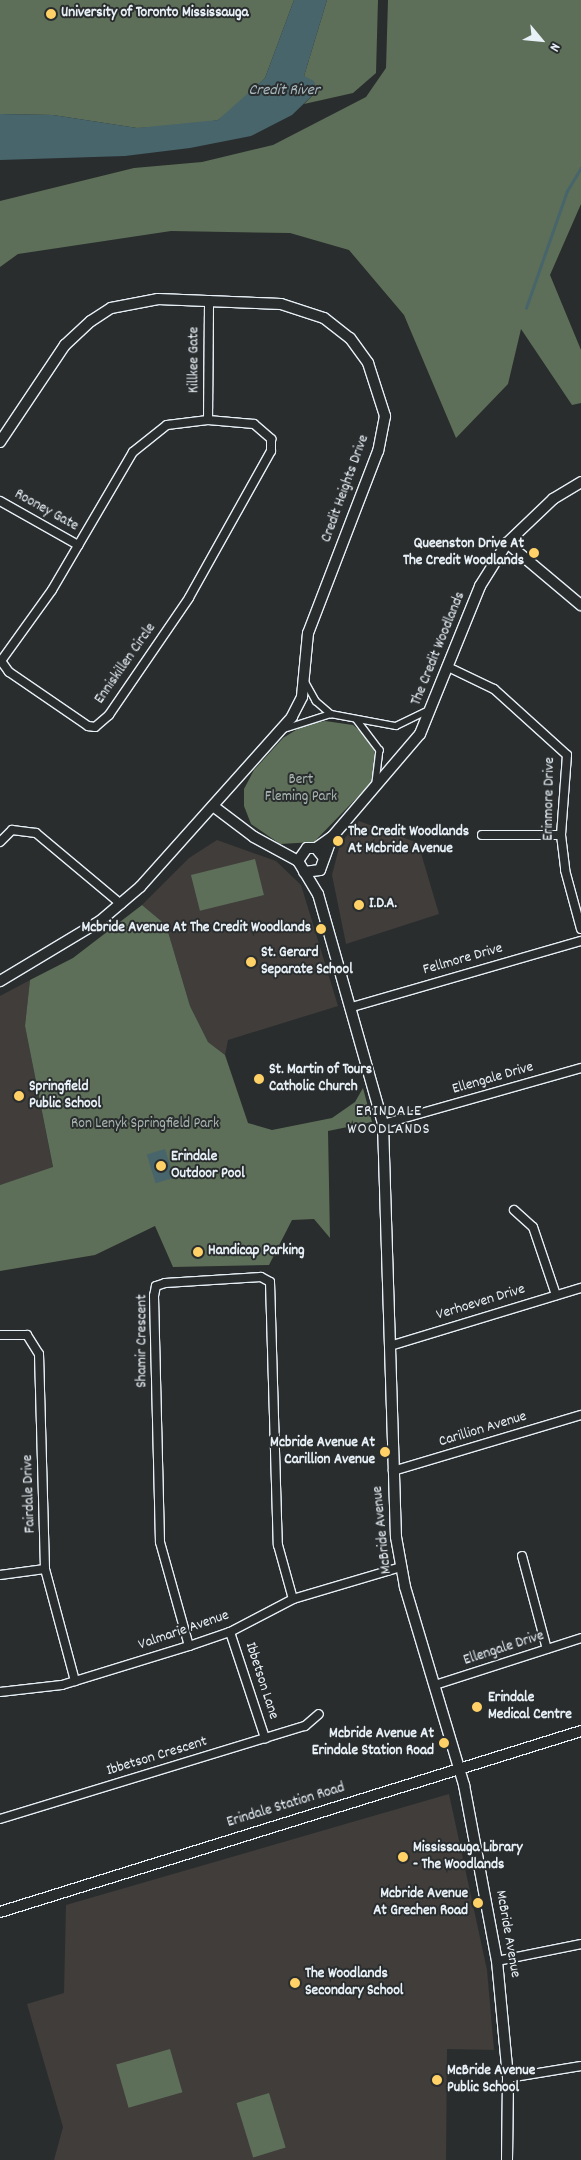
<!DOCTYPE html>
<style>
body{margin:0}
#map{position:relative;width:581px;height:2160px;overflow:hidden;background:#2a2d2e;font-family:Dekko,sans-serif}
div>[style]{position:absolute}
.built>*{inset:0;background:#403d3b}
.green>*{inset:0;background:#5d6f58;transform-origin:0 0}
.water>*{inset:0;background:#47656b;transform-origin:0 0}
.stream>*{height:2.5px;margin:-1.25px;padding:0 1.25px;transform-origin:1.25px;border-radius:1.25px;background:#47656b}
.roads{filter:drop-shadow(1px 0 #e8f1f8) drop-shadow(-1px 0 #e8f1f8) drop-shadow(0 1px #e8f1f8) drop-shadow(0 -1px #e8f1f8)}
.pedestrian>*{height:5.5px;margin:-2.75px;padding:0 2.75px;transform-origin:2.75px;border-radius:2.75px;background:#2a2d2e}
.minor>*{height:8px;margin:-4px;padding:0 4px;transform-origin:4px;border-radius:4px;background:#2a2d2e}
.tertiary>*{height:10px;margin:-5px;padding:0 5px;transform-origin:5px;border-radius:5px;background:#2a2d2e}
.dots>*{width:14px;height:14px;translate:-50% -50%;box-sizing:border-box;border:2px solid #2a2d2e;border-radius:50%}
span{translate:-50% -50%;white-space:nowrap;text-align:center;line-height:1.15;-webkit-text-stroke:4px #2a2d2e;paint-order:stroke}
.poi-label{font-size:15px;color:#e8f1f8;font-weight:700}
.left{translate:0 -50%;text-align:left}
.right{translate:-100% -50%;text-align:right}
.street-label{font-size:15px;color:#e8f1f8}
.park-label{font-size:15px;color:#a9b6b0}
.water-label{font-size:16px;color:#a8b9c0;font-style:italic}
.neighbourhood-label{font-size:16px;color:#e8f1f8;letter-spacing:1px}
.north{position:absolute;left:516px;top:15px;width:50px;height:50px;-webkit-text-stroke:4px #2a2d2e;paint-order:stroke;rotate:118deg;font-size:14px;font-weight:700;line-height:20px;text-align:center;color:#e8f1f8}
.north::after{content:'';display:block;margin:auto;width:18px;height:22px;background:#e8f1f8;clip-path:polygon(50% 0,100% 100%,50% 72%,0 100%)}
</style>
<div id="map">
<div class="built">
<div style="clip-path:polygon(359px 821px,418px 843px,439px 914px,346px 944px,332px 875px,340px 844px)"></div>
<div style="clip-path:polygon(217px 840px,276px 861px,301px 885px,338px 1006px,228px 1040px,225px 1055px,208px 1042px,190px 1006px,166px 925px,142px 905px,189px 858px)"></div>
<div style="clip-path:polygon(30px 980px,25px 1026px,53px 1168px,0 1185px,0 996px)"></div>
<div style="clip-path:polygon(449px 1794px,487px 1970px,494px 2050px,447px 2049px,446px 2160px,54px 2160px,63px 2127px,27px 2004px,64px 1993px,66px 1905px)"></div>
</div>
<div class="green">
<div style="clip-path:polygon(0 0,294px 0,265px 78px,232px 110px,218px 120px,185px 126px,137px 128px,53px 115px,0 114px)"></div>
<div style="clip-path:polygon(327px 0,378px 0,376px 73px,353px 93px,304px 104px,317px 91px,304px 76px)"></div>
<div style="clip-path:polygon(388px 0,581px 0,581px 204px,550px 275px,581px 350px,581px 403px,572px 405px,521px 329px,508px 384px,456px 438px,404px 315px,349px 250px,290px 233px,171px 231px,18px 254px,0 267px,0 201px,134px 168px,202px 162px,273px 145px,366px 97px,386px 68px)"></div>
<div style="clip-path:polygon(325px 721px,353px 725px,371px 741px,377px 759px,373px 781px,314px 842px,280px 844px,251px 824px,244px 806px,244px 789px,254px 770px,283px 738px,304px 725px)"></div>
<div style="left:255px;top:859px;width:37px;height:66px;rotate:76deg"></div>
<div style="clip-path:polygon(142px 905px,166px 925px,190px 1006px,208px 1042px,225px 1055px,248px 1123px,272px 1130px,332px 1118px,355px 1102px,363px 1088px,372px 1122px,328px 1131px,330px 1238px,314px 1219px,292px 1220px,269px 1265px,173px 1267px,155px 1226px,95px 1255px,0 1271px,0 1185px,53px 1167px,25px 1026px,30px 980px,73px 958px)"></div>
<div style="left:170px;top:2049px;width:45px;height:56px;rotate:74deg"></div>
<div style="left:269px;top:2093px;width:57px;height:34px;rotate:73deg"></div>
</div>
<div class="water">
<div style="clip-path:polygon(294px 0,327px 0,304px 76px,314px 81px,317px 91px,292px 115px,251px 136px,190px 148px,125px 156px,0 160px,0 114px,53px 115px,137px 128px,218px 120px,265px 78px)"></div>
<div style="left:165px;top:1149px;width:30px;height:19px;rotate:73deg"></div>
</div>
<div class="stream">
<div style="left:526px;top:308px;width:124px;rotate:-70.7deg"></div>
<div style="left:567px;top:191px;width:27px;rotate:-59deg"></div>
</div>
<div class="roads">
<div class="pedestrian">
<div style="left:305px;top:681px;width:23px;rotate:61deg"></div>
<div style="left:316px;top:701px;width:20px;rotate:41deg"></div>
<div style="left:357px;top:720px;width:38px;rotate:53deg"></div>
<div style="left:380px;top:750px;width:32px;rotate:97deg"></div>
<div style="left:284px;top:729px;width:49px;rotate:-17.7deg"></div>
<div style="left:331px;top:714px;width:66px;rotate:10.5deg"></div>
<div style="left:396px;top:726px;width:34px;rotate:-26deg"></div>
</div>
<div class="minor">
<div style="left:208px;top:420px;width:46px;rotate:5deg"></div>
<div style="left:254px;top:424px;width:23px;rotate:41deg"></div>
<div style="left:271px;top:439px;width:12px;rotate:90deg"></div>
<div style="left:271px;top:451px;width:168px;rotate:119.2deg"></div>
<div style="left:189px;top:598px;width:142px;rotate:124.4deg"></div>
<div style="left:109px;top:715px;width:18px;rotate:139deg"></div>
<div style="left:95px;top:727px;width:7px;rotate:-172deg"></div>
<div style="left:88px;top:726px;width:96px;rotate:-145.6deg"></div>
<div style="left:9px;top:672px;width:14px;rotate:-126deg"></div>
<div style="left:1px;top:661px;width:87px;rotate:-54.3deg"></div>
<div style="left:52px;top:590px;width:160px;rotate:-59.6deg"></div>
<div style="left:133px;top:452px;width:43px;rotate:-38.5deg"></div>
<div style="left:167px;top:425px;width:41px;rotate:-7deg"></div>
<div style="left:208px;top:420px;width:120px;rotate:-89.5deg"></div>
<div style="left:0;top:501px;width:90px;rotate:29.4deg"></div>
<div style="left:448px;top:667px;width:51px;rotate:25.6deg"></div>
<div style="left:494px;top:689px;width:98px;rotate:42.1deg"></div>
<div style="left:567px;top:755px;width:80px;rotate:94.3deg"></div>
<div style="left:561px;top:835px;width:35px;rotate:83deg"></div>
<div style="left:565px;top:870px;width:61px;rotate:74.8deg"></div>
<div style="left:482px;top:835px;width:79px"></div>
<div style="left:0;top:842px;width:17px;rotate:-45deg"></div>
<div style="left:12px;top:830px;width:24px;rotate:7deg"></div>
<div style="left:36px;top:833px;width:111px;rotate:39.9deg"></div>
<div style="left:352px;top:1007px;width:238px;rotate:-16.1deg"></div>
<div style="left:383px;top:1124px;width:206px;rotate:-15.8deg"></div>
<div style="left:514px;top:1210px;width:25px;rotate:42deg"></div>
<div style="left:533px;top:1227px;width:72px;rotate:71.3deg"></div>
<div style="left:0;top:1335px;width:27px"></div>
<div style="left:27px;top:1335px;width:22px;rotate:58deg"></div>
<div style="left:39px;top:1354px;width:215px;rotate:88.4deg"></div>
<div style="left:45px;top:1569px;width:116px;rotate:75deg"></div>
<div style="left:390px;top:1346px;width:200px;rotate:-16.9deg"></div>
<div style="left:393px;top:1471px;width:196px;rotate:-16.6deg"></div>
<div style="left:522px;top:1556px;width:96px;rotate:75deg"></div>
<div style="left:0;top:1575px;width:45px;rotate:-7.6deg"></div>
<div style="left:230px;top:1632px;width:112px;rotate:71.7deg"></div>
<div style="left:189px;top:1646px;width:108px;rotate:-105.6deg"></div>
<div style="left:160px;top:1542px;width:246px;rotate:-91.4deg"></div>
<div style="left:154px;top:1296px;width:10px;rotate:-79deg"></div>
<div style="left:156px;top:1286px;width:9px;rotate:-18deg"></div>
<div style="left:165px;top:1283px;width:96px;rotate:-3.6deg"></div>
<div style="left:261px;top:1277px;width:10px;rotate:29deg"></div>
<div style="left:270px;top:1282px;width:263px;rotate:88.3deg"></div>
<div style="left:278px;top:1545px;width:56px;rotate:74.5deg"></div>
<div style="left:435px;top:1685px;width:153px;rotate:-17.8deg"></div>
<div style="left:0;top:1692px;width:62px;rotate:-6.4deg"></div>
<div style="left:62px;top:1685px;width:133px;rotate:-17.1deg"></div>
<div style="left:189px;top:1646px;width:43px;rotate:-18.9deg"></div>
<div style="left:230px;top:1632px;width:71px;rotate:-27.6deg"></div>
<div style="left:293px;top:1599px;width:113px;rotate:-16.5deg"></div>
<div style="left:0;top:1819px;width:319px;rotate:-17deg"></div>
<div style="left:305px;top:1726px;width:18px;rotate:-41deg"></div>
<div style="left:497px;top:1961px;width:86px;rotate:-11.4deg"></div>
<div style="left:508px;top:2078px;width:74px;rotate:-9.3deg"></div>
</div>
<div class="tertiary">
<div style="left:0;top:442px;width:117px;rotate:-56.2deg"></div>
<div style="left:65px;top:345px;width:35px;rotate:-43deg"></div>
<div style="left:91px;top:321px;width:24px;rotate:-33deg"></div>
<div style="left:111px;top:308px;width:48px;rotate:-10.8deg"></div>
<div style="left:158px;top:299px;width:123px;rotate:2.3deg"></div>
<div style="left:281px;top:304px;width:45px;rotate:18deg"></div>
<div style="left:324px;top:318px;width:33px;rotate:38deg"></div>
<div style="left:350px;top:338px;width:31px;rotate:54deg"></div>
<div style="left:368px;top:363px;width:56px;rotate:72.2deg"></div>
<div style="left:385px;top:416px;width:36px;rotate:101deg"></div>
<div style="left:378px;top:451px;width:195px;rotate:111deg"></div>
<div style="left:308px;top:633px;width:64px;rotate:95.4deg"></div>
<div style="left:302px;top:697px;width:22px;rotate:117deg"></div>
<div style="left:292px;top:717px;width:228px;rotate:131.8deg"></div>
<div style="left:140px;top:887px;width:52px;rotate:139.6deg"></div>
<div style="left:100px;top:921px;width:117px;rotate:149deg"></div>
<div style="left:507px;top:543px;width:97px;rotate:40deg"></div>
<div style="left:213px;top:806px;width:51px;rotate:37.1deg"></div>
<div style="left:254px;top:837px;width:50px;rotate:28.6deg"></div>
<div style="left:316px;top:848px;width:19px;rotate:-35deg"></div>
<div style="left:332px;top:837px;width:135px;rotate:-49.5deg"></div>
<div style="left:420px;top:734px;width:160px;rotate:-67.9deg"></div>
<div style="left:480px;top:586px;width:51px;rotate:-57.9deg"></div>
<div style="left:507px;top:543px;width:64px;rotate:-43.7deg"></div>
<div style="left:553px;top:499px;width:33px;rotate:-31deg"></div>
<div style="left:324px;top:858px;width:13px;rotate:-129deg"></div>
<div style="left:316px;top:848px;width:9px;rotate:180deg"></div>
<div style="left:307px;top:848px;width:16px;rotate:125deg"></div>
<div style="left:298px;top:861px;width:39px;rotate:59deg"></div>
<div style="left:318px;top:894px;width:239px;rotate:74.2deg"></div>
<div style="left:383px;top:1124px;width:413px;rotate:88.2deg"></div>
<div style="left:396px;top:1537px;width:51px;rotate:79.8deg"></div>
<div style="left:405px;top:1587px;width:207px;rotate:73.4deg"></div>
<div style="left:464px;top:1785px;width:179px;rotate:79.4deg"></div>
<div style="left:497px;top:1961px;width:118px;rotate:84.6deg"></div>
<div style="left:508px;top:2078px;width:82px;rotate:90.7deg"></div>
<div style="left:304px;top:872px;width:16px;rotate:-7deg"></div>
<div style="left:320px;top:870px;width:35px;rotate:-70deg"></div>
<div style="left:0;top:1912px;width:609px;rotate:-17.3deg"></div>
</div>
</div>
<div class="dots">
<div style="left:51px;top:14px;background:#ffd166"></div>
<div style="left:534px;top:553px;background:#ffd166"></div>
<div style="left:338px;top:841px;background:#ffd166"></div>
<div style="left:359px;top:905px;background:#ffd166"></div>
<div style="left:321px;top:929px;background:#ffd166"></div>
<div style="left:251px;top:962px;background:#ffd166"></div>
<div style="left:259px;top:1079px;background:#ffd166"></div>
<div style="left:19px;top:1096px;background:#ffd166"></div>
<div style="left:161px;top:1166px;background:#ffd166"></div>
<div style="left:198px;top:1252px;background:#ffd166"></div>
<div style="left:385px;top:1452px;background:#ffd166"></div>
<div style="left:477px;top:1707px;background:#ffd166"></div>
<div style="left:444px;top:1743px;background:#ffd166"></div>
<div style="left:403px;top:1857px;background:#ffd166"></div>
<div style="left:478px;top:1903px;background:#ffd166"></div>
<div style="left:295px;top:1983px;background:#ffd166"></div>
<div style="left:437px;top:2080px;background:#ffd166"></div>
</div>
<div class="poi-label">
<span class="left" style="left:61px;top:14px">University of Toronto Mississauga</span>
<span class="right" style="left:524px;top:553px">Queenston Drive At<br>The Credit Woodlands</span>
<span class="left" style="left:348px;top:841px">The Credit Woodlands<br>At Mcbride Avenue</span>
<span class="left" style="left:369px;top:905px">I.D.A.</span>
<span class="right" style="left:311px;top:929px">Mcbride Avenue At The Credit Woodlands</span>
<span class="left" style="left:261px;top:962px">St. Gerard<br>Separate School</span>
<span class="left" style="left:269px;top:1079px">St. Martin of Tours<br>Catholic Church</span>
<span class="left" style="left:29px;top:1096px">Springfield<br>Public School</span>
<span class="left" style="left:171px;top:1166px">Erindale<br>Outdoor Pool</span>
<span class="left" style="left:208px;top:1252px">Handicap Parking</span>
<span class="right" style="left:375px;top:1452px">Mcbride Avenue At<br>Carillion Avenue</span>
<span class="left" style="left:488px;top:1707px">Erindale<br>Medical Centre</span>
<span class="right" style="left:434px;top:1743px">Mcbride Avenue At<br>Erindale Station Road</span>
<span class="left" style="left:413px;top:1857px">Mississauga Library<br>- The Woodlands</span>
<span class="right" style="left:468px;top:1903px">Mcbride Avenue<br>At Grechen Road</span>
<span class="left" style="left:305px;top:1983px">The Woodlands<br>Secondary School</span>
<span class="left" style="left:447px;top:2080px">McBride Avenue<br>Public School</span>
</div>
<div class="street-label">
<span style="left:195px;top:360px;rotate:-90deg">Killkee Gate</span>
<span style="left:346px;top:489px;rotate:-70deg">Credit Heights Drive</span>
<span style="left:46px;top:511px;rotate:29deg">Rooney Gate</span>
<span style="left:439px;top:649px;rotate:-68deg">The Credit Woodlands</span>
<span style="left:126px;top:664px;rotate:-55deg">Enniskillen Circle</span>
<span style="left:550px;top:799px;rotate:-89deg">Erinmore Drive</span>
<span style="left:463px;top:960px;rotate:-16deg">Fellmore Drive</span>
<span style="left:493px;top:1079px;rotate:-16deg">Ellengale Drive</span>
<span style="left:481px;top:1303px;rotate:-17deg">Verhoeven Drive</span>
<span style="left:143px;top:1341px;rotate:-90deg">Shamir Crescent</span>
<span style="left:483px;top:1430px;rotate:-17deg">Carillion Avenue</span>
<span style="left:30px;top:1494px;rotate:-92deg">Fairdale Drive</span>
<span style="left:383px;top:1530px;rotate:-96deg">McBride Avenue</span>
<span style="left:184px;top:1631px;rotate:-19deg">Valmarie Avenue</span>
<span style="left:504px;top:1649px;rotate:-18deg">Ellengale Drive</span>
<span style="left:261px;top:1681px;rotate:72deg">Ibbetson Lane</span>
<span style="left:157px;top:1757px;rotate:-17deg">Ibbetson Crescent</span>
<span style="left:286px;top:1806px;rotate:-17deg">Erindale Station Road</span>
<span style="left:507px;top:1934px;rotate:80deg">McBride Avenue</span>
</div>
<div class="park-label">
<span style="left:301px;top:789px">Bert<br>Fleming Park</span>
<span style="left:145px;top:1125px">Ron Lenyk Springfield Park</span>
</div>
<div class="water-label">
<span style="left:284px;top:91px">Credit River</span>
</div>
<div class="neighbourhood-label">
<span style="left:389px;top:1121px">ERINDALE<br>WOODLANDS</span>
</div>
<div class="north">N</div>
</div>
